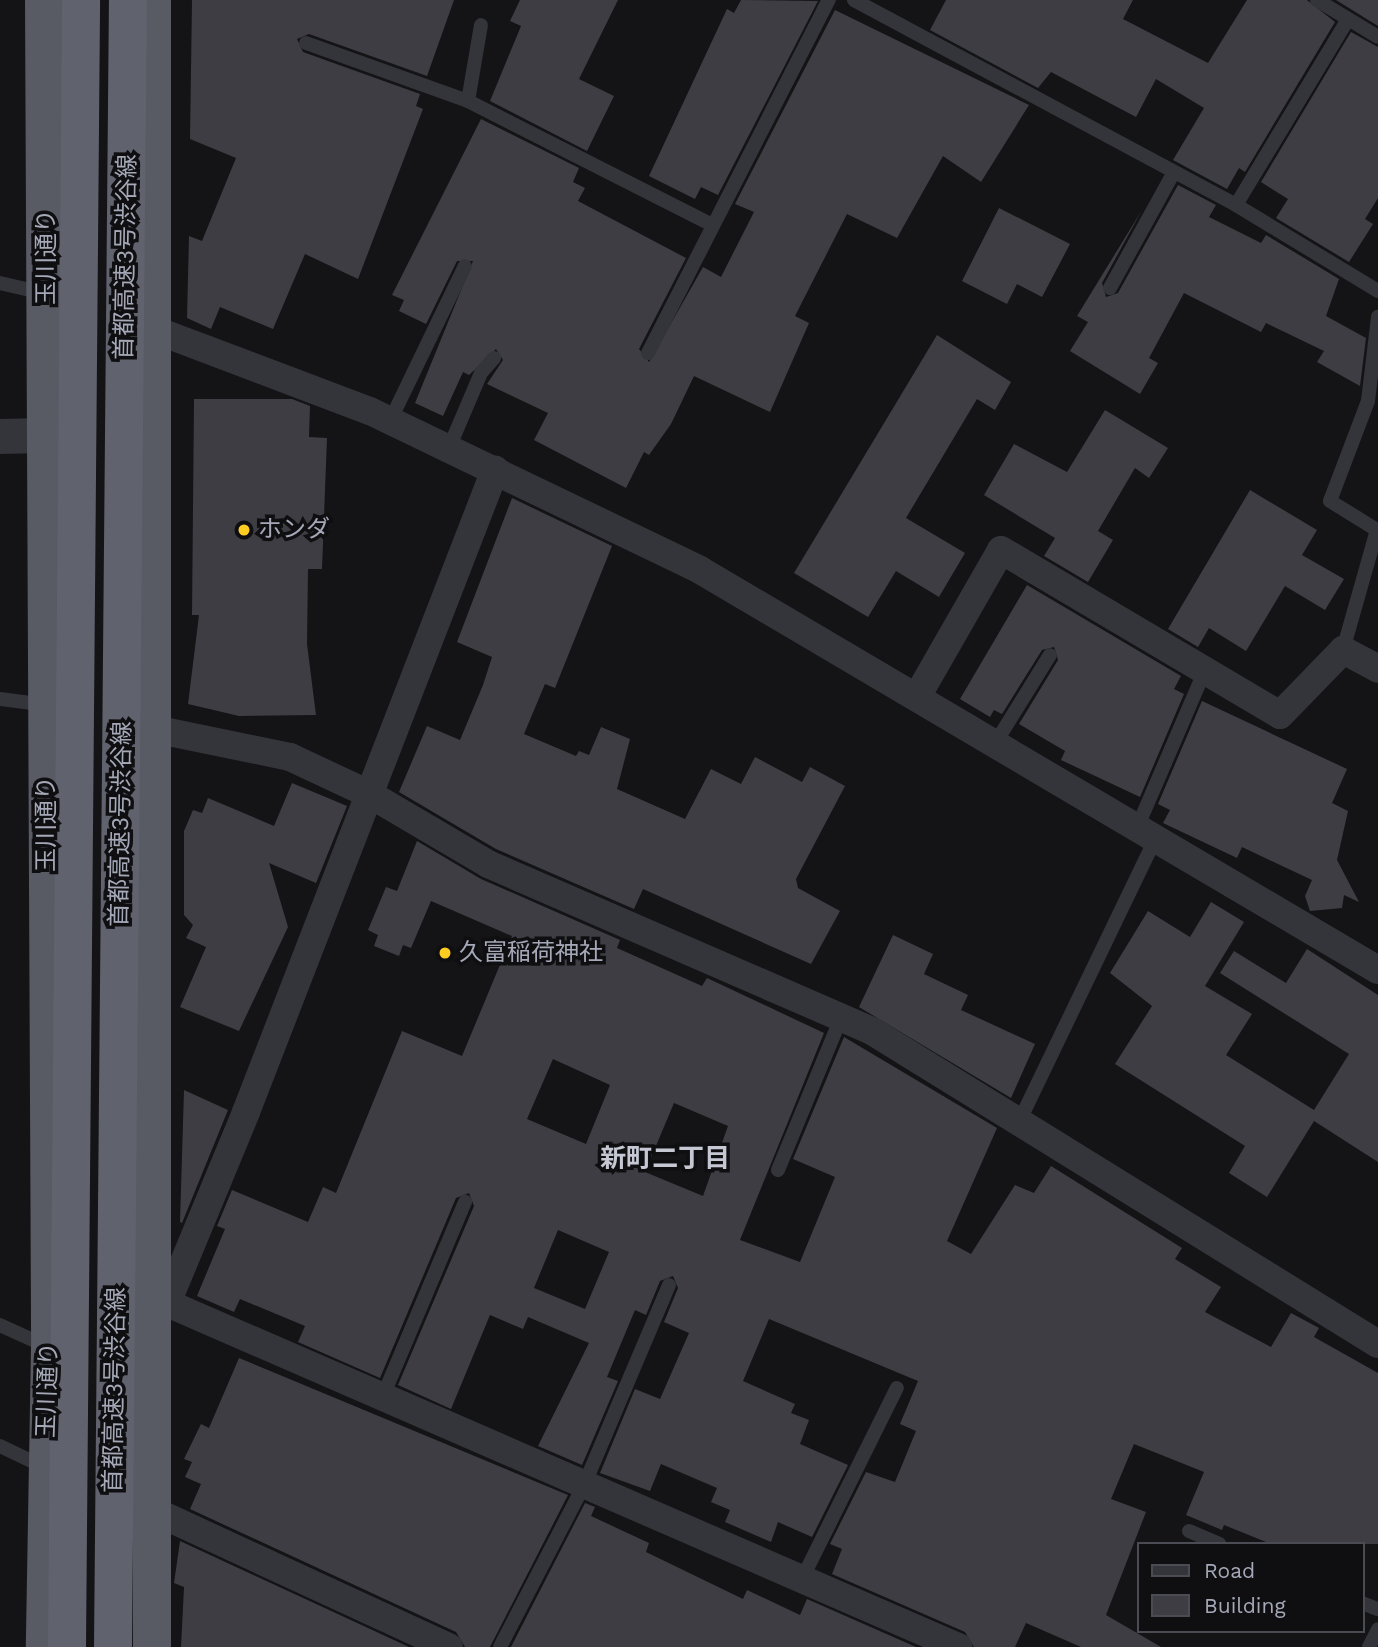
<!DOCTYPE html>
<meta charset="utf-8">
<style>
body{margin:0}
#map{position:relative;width:1378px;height:1647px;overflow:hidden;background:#141416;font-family:"Work Sans","Noto Sans JP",sans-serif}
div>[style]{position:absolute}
.building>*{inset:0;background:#3e3d43}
.service>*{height:14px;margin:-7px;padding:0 7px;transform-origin:7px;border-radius:7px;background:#34353b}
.minor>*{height:28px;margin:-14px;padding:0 14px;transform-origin:14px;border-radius:14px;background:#34353b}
.tertiary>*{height:35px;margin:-17.5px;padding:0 17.5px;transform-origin:17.5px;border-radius:17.5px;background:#34353b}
.trunk>*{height:38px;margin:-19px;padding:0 19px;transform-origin:19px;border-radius:19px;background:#585a64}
.motorway>*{height:38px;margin:-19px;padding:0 19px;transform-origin:19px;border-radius:19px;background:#60626d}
.dots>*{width:19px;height:19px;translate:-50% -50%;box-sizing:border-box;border:4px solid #0f0f11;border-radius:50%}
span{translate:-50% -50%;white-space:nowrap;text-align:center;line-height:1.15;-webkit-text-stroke:7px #0f0f11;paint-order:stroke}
.street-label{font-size:24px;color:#a4a8b7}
.poi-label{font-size:24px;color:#a4a8b7}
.left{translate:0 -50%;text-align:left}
.neighbourhood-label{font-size:26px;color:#c5c7d3;font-weight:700}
.legend{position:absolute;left:1137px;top:1542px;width:228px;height:91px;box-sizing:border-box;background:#0f0f11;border:2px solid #4b4c53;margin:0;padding:9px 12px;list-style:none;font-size:21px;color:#a4a8b7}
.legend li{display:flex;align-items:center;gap:14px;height:35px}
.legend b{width:35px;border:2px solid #4b4c53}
</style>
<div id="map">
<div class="building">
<div style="clip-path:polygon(192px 0,454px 0,427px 76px,309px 34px,297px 39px,303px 52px,420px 94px,416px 106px,423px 109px,358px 279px,305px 254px,273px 329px,220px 307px,211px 329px,187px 318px,189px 236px,202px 241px,236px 158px,190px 139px)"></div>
<div style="clip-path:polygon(520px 0,618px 0,579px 79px,614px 96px,587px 151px,490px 101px,521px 26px,510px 21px)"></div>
<div style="clip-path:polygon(741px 0,818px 1px,718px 195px,701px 187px,695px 199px,649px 176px,727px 9px,734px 13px)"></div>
<div style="clip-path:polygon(946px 0,1133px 0,1123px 19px,1208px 63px,1247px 0,1307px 0,1335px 22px,1245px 172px,1239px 168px,1227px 189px,1173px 160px,1204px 108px,1156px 79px,1136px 117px,1051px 72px,1038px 88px,930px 30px)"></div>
<div style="clip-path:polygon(1336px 0,1378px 0,1378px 26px)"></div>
<div style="clip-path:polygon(835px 10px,1029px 105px,981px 182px,943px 156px,897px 238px,847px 214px,795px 316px,809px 323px,770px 412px,694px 376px,671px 424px,649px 455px,644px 452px,626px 488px,534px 440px,548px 413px,487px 384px,503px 360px,496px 349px,469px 375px,463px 372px,443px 416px,415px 403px,473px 261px,457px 261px,426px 324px,399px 311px,404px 300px,392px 295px,481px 119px,579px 168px,573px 182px,585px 188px,578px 201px,686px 258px,639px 349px,649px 362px,703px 267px,721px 277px,754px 212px,735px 204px)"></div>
<div style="clip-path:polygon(1351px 32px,1378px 47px,1378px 198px,1365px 219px,1373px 224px,1349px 262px,1276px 218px,1288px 199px,1261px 182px)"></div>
<div style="clip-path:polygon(1178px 185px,1216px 205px,1209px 217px,1261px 243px,1266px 235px,1339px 279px,1326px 316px,1366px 338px,1360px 386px,1317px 362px,1324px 351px,1266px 323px,1261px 332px,1184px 293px,1149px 358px,1158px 363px,1140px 394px,1070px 351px,1088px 322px,1077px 316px,1142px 210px,1102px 283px,1106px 297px,1118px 293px)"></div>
<div style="clip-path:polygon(999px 208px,1070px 244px,1042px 297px,1017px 284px,1007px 304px,962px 281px)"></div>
<div style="clip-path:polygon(937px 335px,1011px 382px,995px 410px,977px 399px,906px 518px,965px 553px,939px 597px,896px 571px,868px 617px,794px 573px)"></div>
<div style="clip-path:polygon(194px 399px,292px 399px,310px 406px,309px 437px,327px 438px,322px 569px,308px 569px,307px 644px,316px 715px,239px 716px,188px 704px,199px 615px,192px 615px)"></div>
<div style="clip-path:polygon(1105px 410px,1168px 448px,1149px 478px,1135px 468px,1098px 531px,1113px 540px,1088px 582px,1044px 556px,1055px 538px,984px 495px,1014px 444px,1067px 472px)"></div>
<div style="clip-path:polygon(1250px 490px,1317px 530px,1302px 555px,1344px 579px,1325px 610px,1285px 586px,1246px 651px,1209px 628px,1198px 647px,1168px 629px)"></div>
<div style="clip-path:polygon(512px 498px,612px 546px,555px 688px,545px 684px,524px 734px,576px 756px,579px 751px,589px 755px,601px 727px,630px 739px,617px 789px,685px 819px,711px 769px,741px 784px,755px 757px,802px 782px,810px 767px,845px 786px,796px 879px,798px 888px,840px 911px,811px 964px,643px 889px,634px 909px,496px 849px,399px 792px,427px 726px,460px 740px,483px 685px,492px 657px,457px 642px)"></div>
<div style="clip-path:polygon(1027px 585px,1181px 676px,1174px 689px,1184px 694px,1140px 797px,1061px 760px,1065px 751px,1019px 724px,1058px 660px,1054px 647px,1042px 650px,1002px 714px,994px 710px,990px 717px,960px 699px)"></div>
<div style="clip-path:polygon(1202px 701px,1347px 769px,1332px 803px,1348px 811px,1337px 860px,1359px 902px,1344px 895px,1342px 908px,1310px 911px,1305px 896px,1312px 880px,1242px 847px,1237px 858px,1163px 823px,1170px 810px,1158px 804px)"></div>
<div style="clip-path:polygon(292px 783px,347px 806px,316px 883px,269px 863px,288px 927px,239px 1031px,180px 1007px,206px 947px,186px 938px,193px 925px,184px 915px,184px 831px,193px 810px,202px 813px,208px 798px,274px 826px)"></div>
<div style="clip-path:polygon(evenodd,417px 841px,481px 879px,620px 940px,617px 948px,702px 986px,707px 978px,824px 1033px,740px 1240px,800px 1262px,835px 1177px,793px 1159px,844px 1037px,997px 1128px,947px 1241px,971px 1254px,1015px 1185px,1034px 1193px,1051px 1166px,1182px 1248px,1175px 1259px,1221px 1287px,1205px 1312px,1271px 1347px,1291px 1313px,1319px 1328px,1314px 1337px,1378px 1373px,1378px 1544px,1271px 1544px,1224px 1525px,1222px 1530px,1186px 1515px,1204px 1472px,1134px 1444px,1111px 1499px,1146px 1512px,1106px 1615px,1161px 1647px,1081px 1647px,1026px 1623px,1015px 1647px,974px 1647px,965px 1632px,832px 1574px,842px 1549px,830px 1544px,866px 1472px,895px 1482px,916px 1431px,900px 1424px,918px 1381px,769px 1319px,743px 1381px,795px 1404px,791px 1413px,809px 1420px,800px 1444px,848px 1465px,812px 1537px,778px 1522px,771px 1542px,725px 1522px,730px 1510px,711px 1502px,717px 1488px,661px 1464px,650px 1491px,600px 1473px,635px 1389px,660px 1399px,689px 1333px,664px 1322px,678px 1288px,673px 1276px,660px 1281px,646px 1315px,635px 1310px,607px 1377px,618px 1381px,582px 1465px,538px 1446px,589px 1343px,528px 1317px,523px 1329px,490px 1315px,451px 1409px,398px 1385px,474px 1206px,469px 1193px,456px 1198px,380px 1378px,298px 1342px,305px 1326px,240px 1299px,234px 1312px,197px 1296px,225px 1229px,217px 1226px,232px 1190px,308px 1222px,323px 1187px,336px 1193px,402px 1031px,462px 1056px,512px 936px,431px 901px,411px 948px,403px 945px,399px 956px,374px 946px,378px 935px,368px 930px,386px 887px,397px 891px,417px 841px,553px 1059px,610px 1085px,586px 1144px,527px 1119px,553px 1059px,417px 841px,674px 1103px,728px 1126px,703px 1196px,645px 1172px,674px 1103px,417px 841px,558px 1230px,609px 1252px,585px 1309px,534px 1288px,558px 1230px)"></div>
<div style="clip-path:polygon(1211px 902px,1244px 922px,1205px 986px,1252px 1014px,1226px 1055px,1314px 1110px,1349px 1054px,1220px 973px,1234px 951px,1286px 983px,1307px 949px,1378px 995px,1378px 1162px,1314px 1121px,1267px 1197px,1229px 1173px,1245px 1146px,1115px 1064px,1152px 1006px,1110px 973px,1148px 911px,1190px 937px)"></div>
<div style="clip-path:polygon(893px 935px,933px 954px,924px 974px,968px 995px,961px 1010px,1035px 1044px,1011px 1098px,859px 1007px)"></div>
<div style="clip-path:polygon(184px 1090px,228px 1110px,182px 1223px,180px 1222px)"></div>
<div style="clip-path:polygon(239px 1358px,568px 1495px,490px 1647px,465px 1647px,456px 1632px,190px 1509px,201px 1484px,185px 1477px,192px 1462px,184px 1459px,201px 1424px,209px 1428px)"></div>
<div style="clip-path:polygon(585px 1503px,595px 1507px,591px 1516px,649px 1543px,646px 1552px,743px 1599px,747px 1590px,800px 1615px,807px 1599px,916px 1647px,511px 1647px)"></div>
<div style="clip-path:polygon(180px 1541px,409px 1647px,181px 1647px,184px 1587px,174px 1583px)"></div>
</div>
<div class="service">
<div style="left:854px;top:0;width:434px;rotate:28.2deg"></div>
<div style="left:1236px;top:205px;width:166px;rotate:31.2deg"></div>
<div style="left:1317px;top:0;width:71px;rotate:31.2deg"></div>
<div style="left:306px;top:43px;width:172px;rotate:19.7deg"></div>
<div style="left:468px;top:101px;width:274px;rotate:26.9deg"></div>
<div style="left:468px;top:101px;width:77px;rotate:-80.3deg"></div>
<div style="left:1236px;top:205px;width:217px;rotate:-58.9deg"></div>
<div style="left:0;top:283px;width:44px;rotate:13.1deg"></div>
<div style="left:1110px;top:288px;width:132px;rotate:-61.1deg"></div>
<div style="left:648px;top:353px;width:397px;rotate:-62.9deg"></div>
<div style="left:390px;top:421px;width:172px;rotate:-64.2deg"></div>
<div style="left:449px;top:448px;width:82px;rotate:-66.9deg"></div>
<div style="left:481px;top:373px;width:20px;rotate:-49deg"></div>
<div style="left:1343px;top:650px;width:125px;rotate:-74.2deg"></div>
<div style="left:1377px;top:530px;width:55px;rotate:-148.3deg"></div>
<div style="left:1330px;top:501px;width:107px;rotate:-69.2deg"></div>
<div style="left:1368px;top:401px;width:85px;rotate:-83.2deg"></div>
<div style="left:0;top:699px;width:46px;rotate:7.4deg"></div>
<div style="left:996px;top:742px;width:102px;rotate:-58.2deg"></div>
<div style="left:1137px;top:828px;width:172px;rotate:-66.7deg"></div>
<div style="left:1019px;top:1122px;width:313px;rotate:-64.3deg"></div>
<div style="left:778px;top:1170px;width:165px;rotate:-67.5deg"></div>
<div style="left:0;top:1325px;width:51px;rotate:24.5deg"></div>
<div style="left:383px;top:1396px;width:211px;rotate:-67.1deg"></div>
<div style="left:0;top:1446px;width:51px;rotate:25.6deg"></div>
<div style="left:1189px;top:1531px;width:33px;rotate:23deg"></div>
<div style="left:803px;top:1577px;width:211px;rotate:-63.6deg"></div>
<div style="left:1362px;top:1603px;width:17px;rotate:21deg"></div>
<div style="left:500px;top:1647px;width:185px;rotate:-62.6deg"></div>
<div style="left:585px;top:1483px;width:215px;rotate:-67deg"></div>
<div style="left:1369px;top:1647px;width:20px;rotate:-63deg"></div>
</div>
<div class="minor">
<div style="left:150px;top:328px;width:235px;rotate:20.7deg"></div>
<div style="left:370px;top:411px;width:366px;rotate:25.7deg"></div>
<div style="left:700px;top:570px;width:787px;rotate:30.54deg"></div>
<div style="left:918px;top:695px;width:167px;rotate:-60.2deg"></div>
<div style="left:1001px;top:550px;width:324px;rotate:30.6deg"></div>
<div style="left:1280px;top:715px;width:91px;rotate:-45.9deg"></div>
<div style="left:1343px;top:650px;width:40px;rotate:28deg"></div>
<div style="left:149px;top:728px;width:144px;rotate:11.6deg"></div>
<div style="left:290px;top:757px;width:89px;rotate:25.1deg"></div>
<div style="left:371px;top:795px;width:136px;rotate:30.5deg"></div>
<div style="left:488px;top:864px;width:419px;rotate:23.5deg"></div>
<div style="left:872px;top:1031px;width:595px;rotate:31.74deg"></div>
<div style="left:167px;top:1303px;width:863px;rotate:23.5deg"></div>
<div style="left:148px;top:1318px;width:24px;rotate:-38deg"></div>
<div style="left:167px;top:1303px;width:207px;rotate:-67.5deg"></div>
<div style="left:246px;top:1112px;width:689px;rotate:-68.8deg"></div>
<div style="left:154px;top:1511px;width:325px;rotate:24.8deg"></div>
</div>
<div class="tertiary">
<div style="left:0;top:436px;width:45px;rotate:-1.3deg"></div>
</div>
<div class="trunk">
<div style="left:44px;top:0;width:1348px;rotate:89.74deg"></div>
<div style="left:50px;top:1348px;width:299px;rotate:91deg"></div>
<div style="left:152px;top:1647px;width:1647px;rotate:-90deg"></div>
</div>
<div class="motorway">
<div style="left:67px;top:1647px;width:1647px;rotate:-89.51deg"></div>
<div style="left:113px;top:1647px;width:1647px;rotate:-89.48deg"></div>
</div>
<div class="dots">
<div style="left:244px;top:530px;background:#ffcd22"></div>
<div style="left:445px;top:953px;background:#ffcd22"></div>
</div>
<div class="street-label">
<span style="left:47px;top:257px;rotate:-90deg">玉川通り</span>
<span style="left:126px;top:257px;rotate:-89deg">首都高速3号渋谷線</span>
<span style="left:47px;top:824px;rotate:-90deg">玉川通り</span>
<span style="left:121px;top:824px;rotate:-89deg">首都高速3号渋谷線</span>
<span style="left:48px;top:1390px;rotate:-88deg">玉川通り</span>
<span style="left:115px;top:1390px;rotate:-89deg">首都高速3号渋谷線</span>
</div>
<div class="poi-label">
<span class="left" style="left:258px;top:530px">ホンダ</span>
<span class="left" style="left:459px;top:953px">久富稲荷神社</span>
</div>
<div class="neighbourhood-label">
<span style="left:665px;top:1159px">新町二丁目</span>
</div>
<ul class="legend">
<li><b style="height:9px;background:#34353b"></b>Road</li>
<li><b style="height:19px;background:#3e3d43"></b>Building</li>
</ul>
</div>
